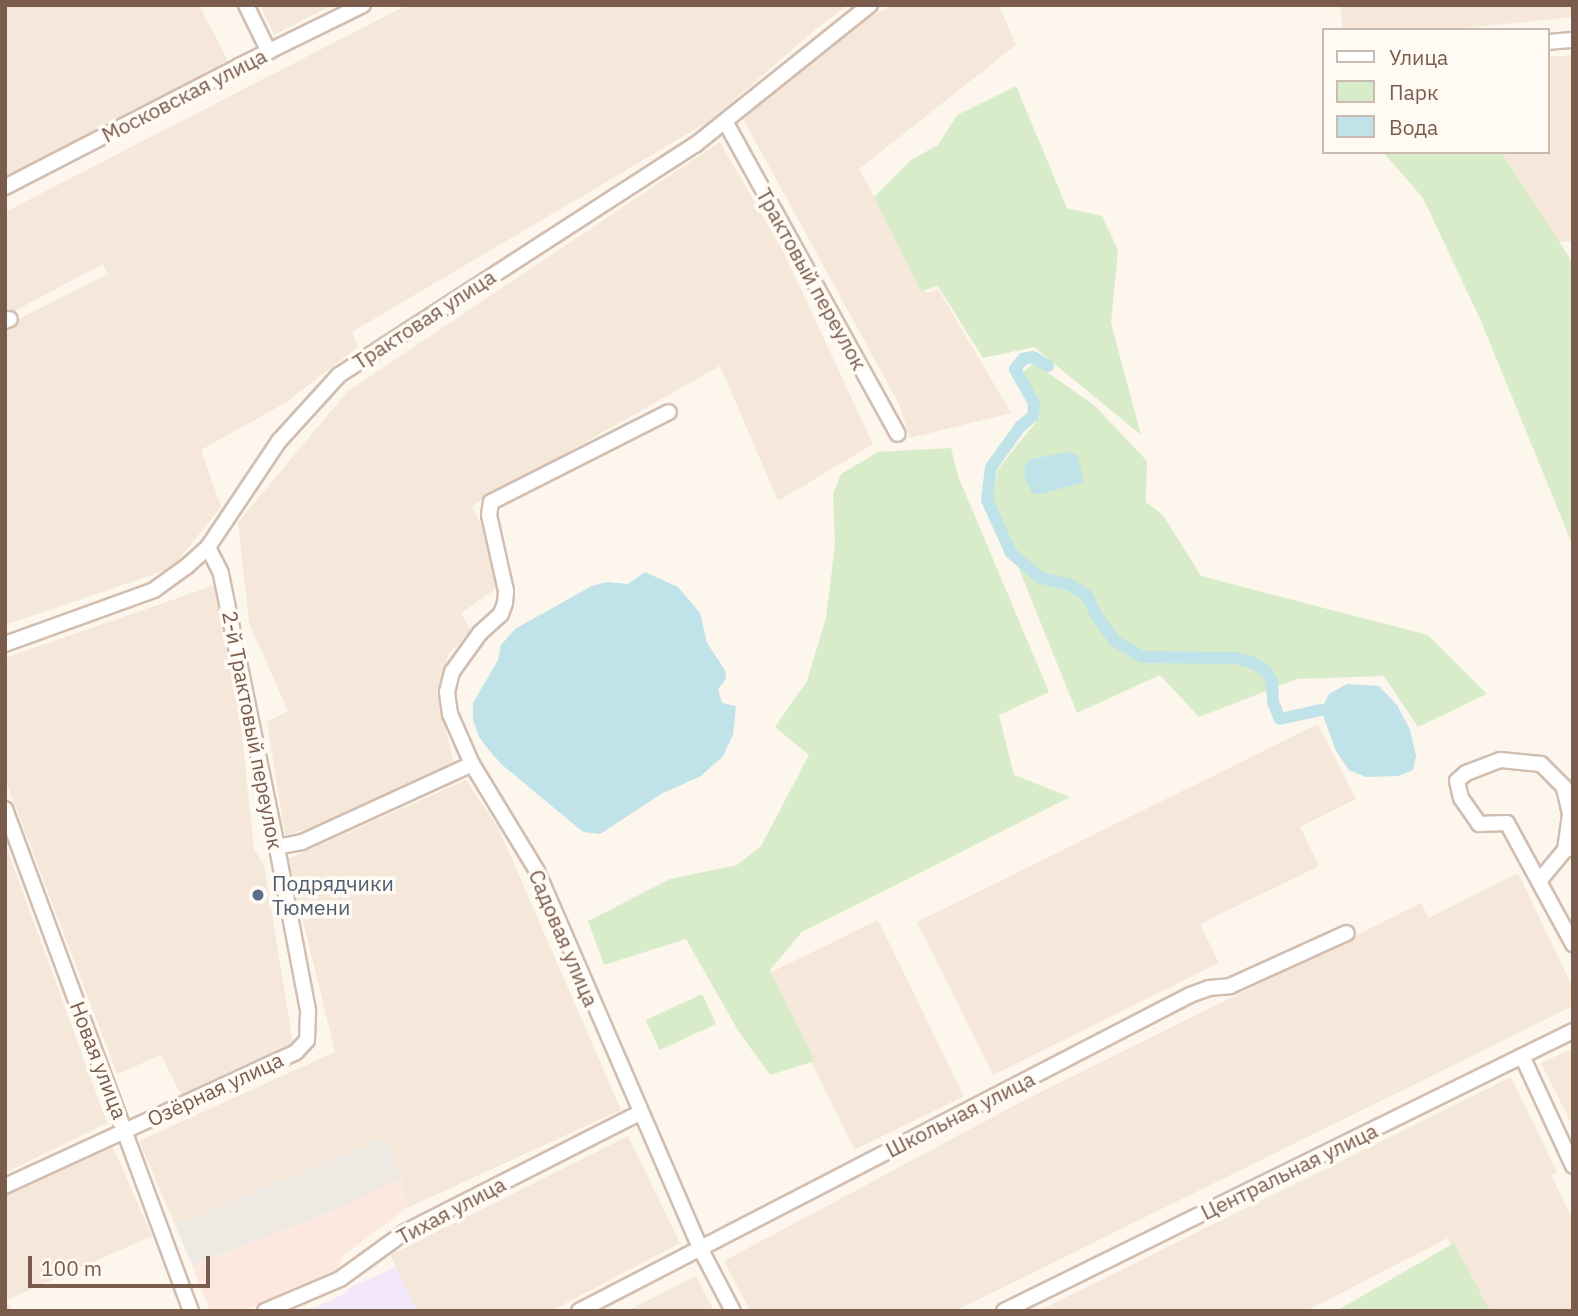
<!DOCTYPE html>
<meta charset="utf-8">
<style>
body{margin:0}
#map{position:relative;width:1578px;height:1316px;overflow:hidden;background:#fdf6ec;font-family:"IBM Plex Sans",sans-serif}
div>[style]{position:absolute}
.residential>*{inset:0;background:#f5e8da;transform-origin:0 0}
.commercial>*{inset:0;background:#fde8e0}
.industrial>*{inset:0;background:#efe9e4}
.education>*{inset:0;background:#f3e8fa}
.green>*{inset:0;background:#d8ecc9;transform-origin:0 0}
.water>*{inset:0;background:#bfe3e8}
.canal>*{height:12px;margin:-6px;padding:0 6px;transform-origin:6px;border-radius:6px;background:#bfe3e8}
.roads{filter:drop-shadow(2px 0 #d1beb0) drop-shadow(-2px 0 #d1beb0) drop-shadow(0 2px #d1beb0) drop-shadow(0 -2px #d1beb0)}
.minor>*{height:14px;margin:-7px;padding:0 7px;transform-origin:7px;border-radius:7px;background:#fff}
.dots>*{width:19px;height:19px;translate:-50% -50%;box-sizing:border-box;border:4px solid #fffaf3;border-radius:50%}
span{translate:-50% -50%;white-space:nowrap;text-align:center;line-height:1.15;-webkit-text-stroke:7px #fffaf3;paint-order:stroke}
.street-label{font-size:21px;color:#7a5c4d}
.service-label{font-size:21px;color:#4e5e75}
.left{translate:0 -50%;text-align:left}
.frame{position:absolute;inset:0;border:7px solid #7a5c4d;pointer-events:none}
.legend{position:absolute;left:1322px;top:28px;width:228px;height:126px;box-sizing:border-box;background:#fffaf3;border:2px solid #cabbb1;margin:0;padding:9px 12px;list-style:none;font-size:21px;color:#7a5c4d}
.legend li{display:flex;align-items:center;gap:14px;height:35px}
.legend b{width:35px;border:2px solid #cabbb1}
.scale{position:absolute;left:28px;top:1256px;width:182px;height:32px;box-sizing:border-box;border:4px solid #7a5c4d;border-top:0;padding-left:9px;font-size:21px;line-height:24px;white-space:nowrap;color:#7a5c4d;-webkit-text-stroke:5px #fffaf3;paint-order:stroke}
</style>
<div id="map">
<div class="residential">
<div style="clip-path:polygon(5px 5px,199px 5px,229px 63px,5px 177px)"></div>
<div style="clip-path:polygon(260px 5px,333px 5px,274px 35px)"></div>
<div style="clip-path:polygon(407px 5px,848px 5px,816px 29px,711px 120px,352px 332px,358px 347px,285px 403px,201px 450px,221px 507px,172px 568px,5px 625px,5px 326px,108px 274px,103px 264px,5px 316px,5px 212px)"></div>
<div style="clip-path:polygon(892px 5px,999px 5px,1016px 45px,859px 169px,927px 293px,938px 289px,1011px 413px,910px 438px,899px 404px,742px 117px,862px 16px,865px 20px)"></div>
<div style="clip-path:polygon(1340px 5px,1573px 5px,1573px 17px,1444px 30px,1343px 30px)"></div>
<div style="clip-path:polygon(1573px 55px,1573px 241px,1500px 247px,1490px 152px,1548px 152px,1548px 57px)"></div>
<div style="clip-path:polygon(720px 142px,783px 251px,873px 444px,778px 501px,720px 366px,472px 506px,490px 542px,497px 588px,461px 613px,472px 633px,449px 652px,437px 693px,454px 763px,336px 819px,285px 836px,267px 722px,288px 711px,249px 623px,238px 522px,348px 391px)"></div>
<div style="clip-path:polygon(215px 585px,238px 695px,254px 850px,264px 864px,293px 1044px,182px 1097px,161px 1055px,117px 1074px,5px 779px,5px 658px)"></div>
<div style="clip-path:polygon(1318px 724px,1356px 799px,1300px 827px,1319px 866px,1200px 924px,1219px 963px,993px 1075px,917px 922px)"></div>
<div style="clip-path:polygon(466px 780px,499px 829px,621px 1110px,407px 1208px,402px 1179px,384px 1138px,175px 1225px,139px 1141px,335px 1052px,288px 859px)"></div>
<div style="clip-path:polygon(5px 843px,107px 1123px,5px 1173px)"></div>
<div style="clip-path:polygon(1518px 873px,1573px 988px,1573px 1006px,955px 1311px,750px 1311px,724px 1261px,1021px 1102px,1421px 903px,1429px 918px)"></div>
<div style="left:878px;top:920px;width:196px;height:122px;rotate:64deg"></div>
<div style="clip-path:polygon(1573px 1048px,1573px 1127px,1541px 1063px)"></div>
<div style="clip-path:polygon(1511px 1077px,1557px 1172px,1551px 1175px,1573px 1220px,1573px 1311px,1483px 1311px,1448px 1238px,1306px 1311px,1038px 1311px)"></div>
<div style="clip-path:polygon(628px 1136px,680px 1243px,551px 1311px,417px 1311px,390px 1255px)"></div>
<div style="clip-path:polygon(113px 1147px,152px 1236px,7px 1300px,12px 1311px,5px 1311px,5px 1196px)"></div>
<div style="clip-path:polygon(696px 1276px,714px 1311px,627px 1311px)"></div>
</div>
<div class="commercial">
<div style="clip-path:polygon(402px 1179px,407px 1208px,343px 1255px,336px 1273px,242px 1311px,210px 1311px,192px 1265px,333px 1211px)"></div>
</div>
<div class="industrial">
<div style="clip-path:polygon(385px 1138px,402px 1179px,333px 1211px,192px 1265px,175px 1225px)"></div>
</div>
<div class="education">
<div style="clip-path:polygon(396px 1267px,417px 1311px,307px 1311px,348px 1292px,347px 1289px)"></div>
</div>
<div class="green">
<div style="clip-path:polygon(1016px 86px,1067px 208px,1102px 216px,1118px 250px,1111px 323px,1141px 435px,1034px 347px,983px 358px,938px 286px,921px 291px,874px 197px,911px 160px,938px 145px,957px 115px)"></div>
<div style="clip-path:polygon(1383px 152px,1501px 152px,1573px 263px,1573px 546px,1481px 321px,1423px 198px)"></div>
<div style="clip-path:polygon(1034px 363px,1094px 405px,1147px 461px,1146px 502px,1163px 515px,1201px 576px,1428px 635px,1487px 694px,1418px 727px,1384px 676px,1297px 679px,1199px 717px,1160px 675px,1077px 713px,992px 502px,998px 469px,1040px 417px,1022px 373px)"></div>
<div style="clip-path:polygon(951px 448px,958px 476px,1049px 692px,999px 715px,1014px 775px,1070px 797px,802px 932px,770px 970px,815px 1061px,770px 1075px,739px 1032px,686px 939px,604px 965px,588px 921px,670px 879px,737px 865px,761px 846px,809px 755px,775px 727px,807px 681px,826px 618px,835px 545px,833px 494px,841px 474px,878px 452px)"></div>
<div style="left:702px;top:994px;width:33px;height:62px;rotate:65deg"></div>
<div style="clip-path:polygon(1454px 1243px,1490px 1311px,1336px 1311px)"></div>
</div>
<div class="water">
<div style="clip-path:polygon(1070px 452px,1078px 456px,1084px 482px,1041px 494px,1032px 494px,1024px 475px,1025px 465px,1031px 459px)"></div>
<div style="clip-path:polygon(645px 572px,678px 587px,700px 613px,707px 643px,725px 670px,726px 679px,718px 689px,722px 703px,736px 706px,733px 735px,723px 756px,701px 776px,661px 794px,600px 834px,583px 832px,501px 764px,488px 749px,479px 737px,473px 720px,473px 703px,498px 660px,501px 645px,515px 629px,592px 586px,607px 582px,628px 584px)"></div>
<div style="clip-path:polygon(1347px 684px,1379px 686px,1397px 705px,1410px 730px,1416px 756px,1413px 770px,1398px 776px,1366px 777px,1349px 770px,1336px 751px,1321px 710px,1329px 694px)"></div>
</div>
<div class="canal">
<div style="left:1048px;top:366px;width:17px;rotate:-149deg"></div>
<div style="left:1033px;top:357px;width:10px;rotate:169deg"></div>
<div style="left:1023px;top:359px;width:13px;rotate:129deg"></div>
<div style="left:1015px;top:369px;width:39px;rotate:61deg"></div>
<div style="left:1034px;top:403px;width:13px;rotate:94deg"></div>
<div style="left:1033px;top:416px;width:17px;rotate:140deg"></div>
<div style="left:1020px;top:427px;width:49px;rotate:125.9deg"></div>
<div style="left:991px;top:467px;width:33px;rotate:97deg"></div>
<div style="left:987px;top:500px;width:58px;rotate:65.6deg"></div>
<div style="left:1011px;top:553px;width:39px;rotate:40deg"></div>
<div style="left:1041px;top:578px;width:28px;rotate:13deg"></div>
<div style="left:1068px;top:584px;width:22px;rotate:30deg"></div>
<div style="left:1087px;top:595px;width:22px;rotate:66deg"></div>
<div style="left:1096px;top:615px;width:32px;rotate:54deg"></div>
<div style="left:1115px;top:641px;width:32px;rotate:30deg"></div>
<div style="left:1143px;top:657px;width:93px;rotate:0.6deg"></div>
<div style="left:1236px;top:658px;width:18px;rotate:16deg"></div>
<div style="left:1253px;top:663px;width:15px;rotate:32deg"></div>
<div style="left:1266px;top:671px;width:13px;rotate:61deg"></div>
<div style="left:1272px;top:682px;width:20px;rotate:87deg"></div>
<div style="left:1273px;top:702px;width:18px;rotate:68deg"></div>
<div style="left:1280px;top:719px;width:42px;rotate:-12.4deg"></div>
</div>
<div class="roads">
<div class="minor">
<div style="left:246px;top:5px;width:52px;rotate:63.9deg"></div>
<div style="left:1548px;top:42px;width:25px;rotate:-5deg"></div>
<div style="left:726px;top:123px;width:355px;rotate:61.1deg"></div>
<div style="left:5px;top:187px;width:263px;rotate:-27.3deg"></div>
<div style="left:239px;top:66px;width:138px;rotate:-26.2deg"></div>
<div style="left:5px;top:321px;width:5px;rotate:-22deg"></div>
<div style="left:5px;top:644px;width:158px;rotate:-19.9deg"></div>
<div style="left:154px;top:590px;width:39px;rotate:-36deg"></div>
<div style="left:186px;top:567px;width:30px;rotate:-42deg"></div>
<div style="left:208px;top:547px;width:128px;rotate:-56.2deg"></div>
<div style="left:279px;top:441px;width:89px;rotate:-47.7deg"></div>
<div style="left:339px;top:375px;width:424px;rotate:-32.9deg"></div>
<div style="left:695px;top:145px;width:224px;rotate:-38.7deg"></div>
<div style="left:472px;top:764px;width:55px;rotate:-113.7deg"></div>
<div style="left:450px;top:714px;width:22px;rotate:-98deg"></div>
<div style="left:447px;top:692px;width:21px;rotate:-76deg"></div>
<div style="left:452px;top:672px;width:48px;rotate:-54.3deg"></div>
<div style="left:480px;top:633px;width:28px;rotate:-42deg"></div>
<div style="left:501px;top:614px;width:12px;rotate:-70deg"></div>
<div style="left:505px;top:603px;width:12px;rotate:-85deg"></div>
<div style="left:506px;top:591px;width:78px;rotate:-102.6deg"></div>
<div style="left:489px;top:515px;width:13px;rotate:-81deg"></div>
<div style="left:491px;top:502px;width:199px;rotate:-26.8deg"></div>
<div style="left:5px;top:809px;width:535px;rotate:69.67deg"></div>
<div style="left:277px;top:847px;width:25px;rotate:-11deg"></div>
<div style="left:302px;top:842px;width:187px;rotate:-24.6deg"></div>
<div style="left:472px;top:764px;width:125px;rotate:58.7deg"></div>
<div style="left:537px;top:871px;width:411px;rotate:66.6deg"></div>
<div style="left:700px;top:1248px;width:71px;rotate:62.4deg"></div>
<div style="left:1565px;top:850px;width:36px;rotate:-82deg"></div>
<div style="left:1570px;top:814px;width:28px;rotate:-103deg"></div>
<div style="left:1564px;top:787px;width:33px;rotate:-135deg"></div>
<div style="left:1541px;top:764px;width:41px;rotate:-174.4deg"></div>
<div style="left:1500px;top:760px;width:36px;rotate:159deg"></div>
<div style="left:1466px;top:773px;width:12px;rotate:138deg"></div>
<div style="left:1457px;top:781px;width:17px;rotate:77deg"></div>
<div style="left:1461px;top:798px;width:32px;rotate:55deg"></div>
<div style="left:1479px;top:824px;width:28px;rotate:-2deg"></div>
<div style="left:1507px;top:823px;width:138px;rotate:61.4deg"></div>
<div style="left:1539px;top:881px;width:40px;rotate:-50deg"></div>
<div style="left:1565px;top:850px;width:6px;rotate:-18deg"></div>
<div style="left:1522px;top:1056px;width:121px;rotate:65.1deg"></div>
<div style="left:5px;top:1186px;width:320px;rotate:-24.7deg"></div>
<div style="left:296px;top:1052px;width:16px;rotate:-47deg"></div>
<div style="left:307px;top:1040px;width:30px;rotate:-88deg"></div>
<div style="left:308px;top:1010px;width:166px;rotate:-100.8deg"></div>
<div style="left:277px;top:847px;width:280px;rotate:-101.6deg"></div>
<div style="left:221px;top:573px;width:29px;rotate:-117deg"></div>
<div style="left:265px;top:1311px;width:82px;rotate:-23.1deg"></div>
<div style="left:340px;top:1279px;width:80px;rotate:-35.9deg"></div>
<div style="left:405px;top:1232px;width:263px;rotate:-26.9deg"></div>
<div style="left:579px;top:1311px;width:688px;rotate:-27.35deg"></div>
<div style="left:1190px;top:995px;width:20px;rotate:-20deg"></div>
<div style="left:1209px;top:988px;width:21px;rotate:-5deg"></div>
<div style="left:1230px;top:986px;width:128px;rotate:-24.4deg"></div>
<div style="left:1004px;top:1311px;width:634px;rotate:-26.2deg"></div>
</div>
</div>
<div class="dots">
<div style="left:258px;top:895px;background:#5c6f8a"></div>
</div>
<div class="street-label">
<span style="left:184px;top:95px;rotate:-27deg">Московская улица</span>
<span style="left:812px;top:279px;rotate:61deg">Трактовый переулок</span>
<span style="left:424px;top:319px;rotate:-33deg">Трактовая улица</span>
<span style="left:253px;top:730px;rotate:79deg">2-й Трактовый переулок</span>
<span style="left:564px;top:938px;rotate:67deg">Садовая улица</span>
<span style="left:99px;top:1060px;rotate:69deg">Новая улица</span>
<span style="left:215px;top:1089px;rotate:-25deg">Озёрная улица</span>
<span style="left:960px;top:1114px;rotate:-27deg">Школьная улица</span>
<span style="left:1289px;top:1171px;rotate:-26deg">Центральная улица</span>
<span style="left:451px;top:1210px;rotate:-28deg">Тихая улица</span>
</div>
<div class="service-label">
<span class="left" style="left:272px;top:895px">Подрядчики<br>Тюмени</span>
</div>
<div class="frame"></div>
<ul class="legend">
<li><b style="height:9px;background:#fff"></b>Улица</li>
<li><b style="height:19px;background:#d8ecc9"></b>Парк</li>
<li><b style="height:19px;background:#bfe3e8"></b>Вода</li>
</ul>
<div class="scale">100 m</div>
</div>
